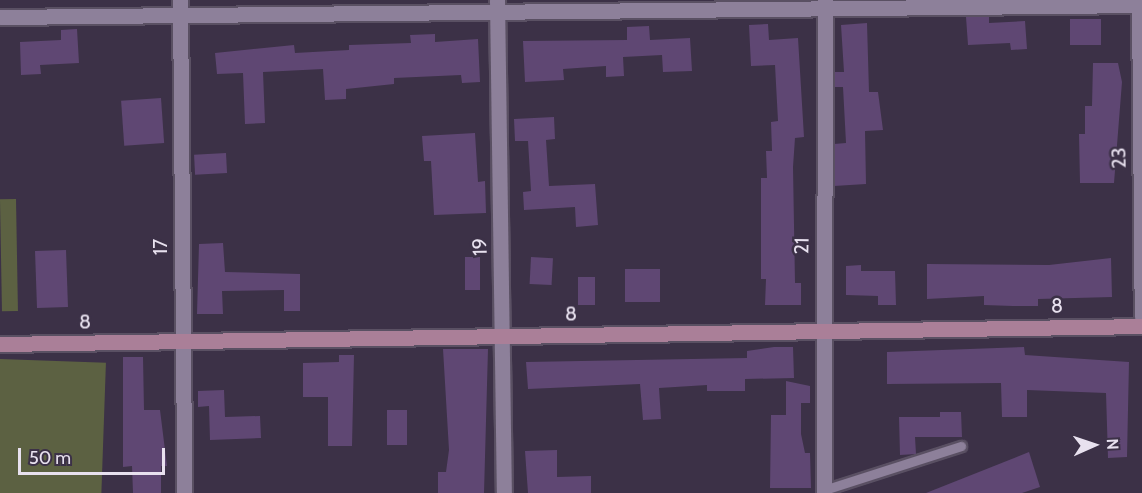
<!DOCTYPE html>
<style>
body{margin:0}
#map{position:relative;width:1142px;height:493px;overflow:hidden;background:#3c3147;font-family:Cabin,sans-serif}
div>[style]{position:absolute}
.green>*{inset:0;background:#5c6142;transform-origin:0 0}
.building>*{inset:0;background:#5f4773;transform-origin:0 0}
.roads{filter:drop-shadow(2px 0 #5a5063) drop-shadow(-2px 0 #5a5063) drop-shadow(0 2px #5a5063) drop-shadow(0 -2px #5a5063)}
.lane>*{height:9px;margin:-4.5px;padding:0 4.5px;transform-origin:4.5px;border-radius:4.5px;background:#8d809a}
.street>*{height:15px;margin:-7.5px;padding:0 7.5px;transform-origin:7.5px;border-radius:7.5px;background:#8d809a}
.secondary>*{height:15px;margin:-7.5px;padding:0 7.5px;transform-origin:7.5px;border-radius:7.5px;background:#aa7f98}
span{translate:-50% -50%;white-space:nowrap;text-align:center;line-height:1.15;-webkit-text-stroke:5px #3c3147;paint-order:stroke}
.street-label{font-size:20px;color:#e8e1ef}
.north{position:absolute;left:1064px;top:415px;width:60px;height:60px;-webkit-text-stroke:4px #3c3147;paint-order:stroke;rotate:87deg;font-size:16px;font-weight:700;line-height:24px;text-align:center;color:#e8e1ef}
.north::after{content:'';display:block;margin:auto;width:21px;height:27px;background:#e8e1ef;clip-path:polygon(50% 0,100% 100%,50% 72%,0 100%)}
.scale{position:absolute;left:18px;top:448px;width:147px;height:27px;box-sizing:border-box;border:3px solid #e8e1ef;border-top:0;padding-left:8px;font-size:18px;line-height:21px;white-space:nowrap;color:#e8e1ef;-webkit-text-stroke:4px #3c3147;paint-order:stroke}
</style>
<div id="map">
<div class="green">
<div style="left:16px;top:199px;width:112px;height:16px;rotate:89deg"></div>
<div style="left:0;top:359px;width:106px;height:134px;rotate:2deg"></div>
</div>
<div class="building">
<div style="clip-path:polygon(989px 16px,989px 23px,1025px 21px,1027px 49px,1011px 50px,1010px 43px,968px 45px,966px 17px)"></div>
<div style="left:1101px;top:19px;width:26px;height:31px;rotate:90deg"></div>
<div style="clip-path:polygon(867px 23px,869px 92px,878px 92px,883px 130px,865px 131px,866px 184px,834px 186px,834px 144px,846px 143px,843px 87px,835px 87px,835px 72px,844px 72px,841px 25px)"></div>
<div style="clip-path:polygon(768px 24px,769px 40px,798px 38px,804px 137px,795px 138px,793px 167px,795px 283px,801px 283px,801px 305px,765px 305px,766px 279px,761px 279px,761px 178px,767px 178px,766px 151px,772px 151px,771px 122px,778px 121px,775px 65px,751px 66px,749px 25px)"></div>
<div style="clip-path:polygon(649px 26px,650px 40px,690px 38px,692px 71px,663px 72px,662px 55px,623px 57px,624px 76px,606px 77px,606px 66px,563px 69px,564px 80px,525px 82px,523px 41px,627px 40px,627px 27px)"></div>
<div style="clip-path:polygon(77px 29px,79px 63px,40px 65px,41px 74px,21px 75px,20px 42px,61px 40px,61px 30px)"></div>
<div style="clip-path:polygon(435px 34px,435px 42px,478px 39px,480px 82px,462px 83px,461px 75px,394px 78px,394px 84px,346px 89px,346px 99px,325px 100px,323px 69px,263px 72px,265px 123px,245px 124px,243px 73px,217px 74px,215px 53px,294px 45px,295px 53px,349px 50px,349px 45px,411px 43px,410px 35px)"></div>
<div style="clip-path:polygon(1093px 63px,1118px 63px,1122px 82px,1114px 183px,1080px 183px,1079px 134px,1085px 134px,1085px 106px,1092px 106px)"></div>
<div style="left:161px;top:98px;width:45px;height:40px;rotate:86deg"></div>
<div style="clip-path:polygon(554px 117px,555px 139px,546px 140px,549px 186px,595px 184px,598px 225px,576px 227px,575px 207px,524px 210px,523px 192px,531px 191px,528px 141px,515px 141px,514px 119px)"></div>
<div style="clip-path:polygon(475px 133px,478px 182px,485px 181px,486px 213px,434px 215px,431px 161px,424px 161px,422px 136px)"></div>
<div style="left:226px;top:153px;width:20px;height:32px;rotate:87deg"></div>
<div style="clip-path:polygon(223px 243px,225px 272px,300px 274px,300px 311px,284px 311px,284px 290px,222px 291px,223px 314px,197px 314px,199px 244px)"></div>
<div style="left:66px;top:250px;width:57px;height:31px;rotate:88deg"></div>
<div style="left:465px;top:257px;width:15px;height:33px"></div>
<div style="left:531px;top:257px;width:22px;height:27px;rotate:3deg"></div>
<div style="clip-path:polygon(1111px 258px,1112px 297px,1038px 299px,1038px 306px,1013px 306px,984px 305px,984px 296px,927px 299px,927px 264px,1049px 265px)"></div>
<div style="clip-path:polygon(861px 265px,861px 271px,895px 271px,896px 305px,878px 305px,878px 296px,846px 295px,846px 266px)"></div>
<div style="left:625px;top:269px;width:35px;height:33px"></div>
<div style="left:578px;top:277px;width:17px;height:28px"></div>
<div style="clip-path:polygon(774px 347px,793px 347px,794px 378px,745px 379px,745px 391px,707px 391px,707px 385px,659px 388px,661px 419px,643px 420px,640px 384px,528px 389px,526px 362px,747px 358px,747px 351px)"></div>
<div style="clip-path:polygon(1024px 347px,1025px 355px,1129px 362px,1127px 457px,1108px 458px,1106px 393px,1027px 390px,1027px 417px,1002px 417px,1001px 383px,887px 384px,887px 352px)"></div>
<div style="clip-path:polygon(443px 349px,488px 349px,484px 493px,438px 493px,438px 472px,446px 472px,449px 450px)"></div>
<div style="clip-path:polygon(339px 355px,354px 355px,352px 446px,328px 446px,328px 397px,303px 397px,303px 363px,339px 362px)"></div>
<div style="clip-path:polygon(123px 357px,143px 357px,144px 410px,160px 410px,167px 466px,161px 466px,161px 493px,133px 493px,132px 466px,123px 467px)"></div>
<div style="clip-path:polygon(786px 381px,810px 386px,810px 403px,801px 403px,801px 434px,805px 453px,810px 453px,811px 488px,770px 488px,771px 415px,786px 415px)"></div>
<div style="clip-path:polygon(224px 390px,225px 417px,260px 416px,261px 438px,210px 440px,209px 406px,198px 407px,198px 391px)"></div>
<div style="left:387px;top:410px;width:20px;height:35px"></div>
<div style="clip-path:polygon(940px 412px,961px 412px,962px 437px,915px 437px,916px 454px,900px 455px,899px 417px,940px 417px)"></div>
<div style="clip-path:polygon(557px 450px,557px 477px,591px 476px,591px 493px,528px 493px,525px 451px)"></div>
<div style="clip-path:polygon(1029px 452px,1040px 487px,1022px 493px,926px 493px)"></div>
</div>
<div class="roads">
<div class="lane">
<div style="left:824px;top:490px;width:144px;rotate:-17.8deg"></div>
</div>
<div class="street">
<div style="left:180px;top:0;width:493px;rotate:89.5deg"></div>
<div style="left:497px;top:0;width:493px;rotate:89.2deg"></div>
<div style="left:1139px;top:0;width:316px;rotate:89.5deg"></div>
<div style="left:0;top:17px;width:1142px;rotate:-0.6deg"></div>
<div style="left:824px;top:493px;width:493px;rotate:-89.9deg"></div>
</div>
<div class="secondary">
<div style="left:0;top:344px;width:1142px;rotate:-0.9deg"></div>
</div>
</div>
<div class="street-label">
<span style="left:1119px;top:158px;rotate:-91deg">23</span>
<span style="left:802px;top:246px;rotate:-89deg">21</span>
<span style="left:160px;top:247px;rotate:-90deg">17</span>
<span style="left:480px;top:247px;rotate:-91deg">19</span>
<span style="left:1057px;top:306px;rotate:-1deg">8</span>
<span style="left:571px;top:314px;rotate:-1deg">8</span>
<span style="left:85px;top:322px;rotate:-1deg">8</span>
</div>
<div class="north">N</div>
<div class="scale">50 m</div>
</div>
